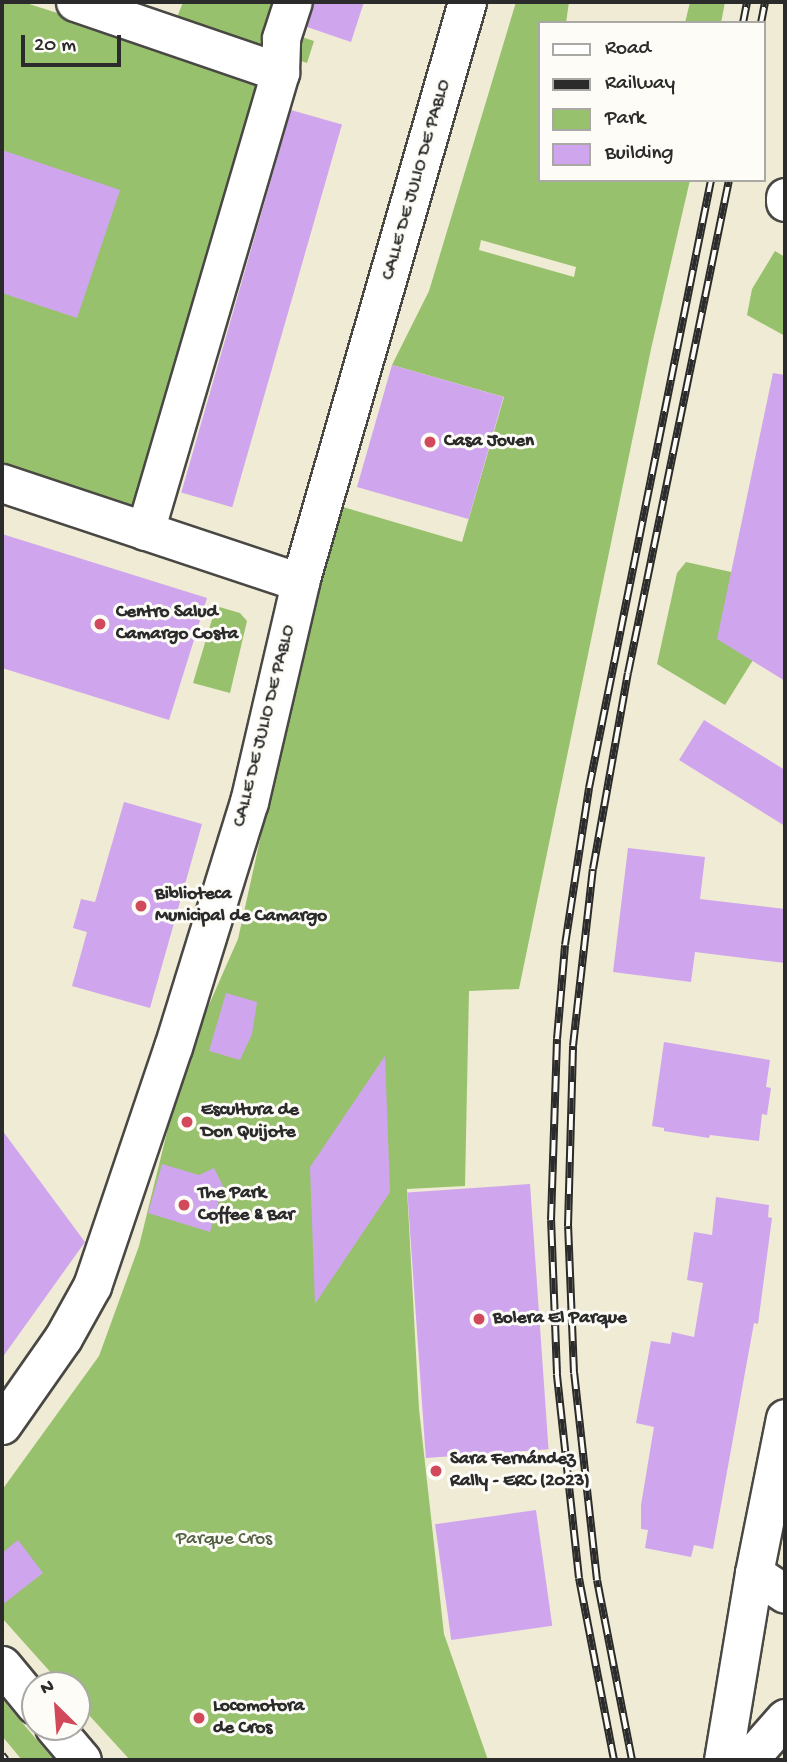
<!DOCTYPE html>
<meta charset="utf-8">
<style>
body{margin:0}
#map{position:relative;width:787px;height:1762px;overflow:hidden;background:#f0ebd4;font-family:"Gochi Hand",sans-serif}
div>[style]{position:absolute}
.green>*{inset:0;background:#98c16d}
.building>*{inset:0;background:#cfa6ed;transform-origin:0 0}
.roads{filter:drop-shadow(2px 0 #494844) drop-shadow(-2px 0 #494844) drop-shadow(0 2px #494844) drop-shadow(0 -2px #494844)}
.street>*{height:37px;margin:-18.5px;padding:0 18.5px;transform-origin:18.5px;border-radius:18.5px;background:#fff}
.rail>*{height:8px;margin-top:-4px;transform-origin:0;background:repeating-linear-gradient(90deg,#fdfcf7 0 16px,#2b2b2b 0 32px);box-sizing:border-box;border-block:2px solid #2b2b2b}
.dots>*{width:19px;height:19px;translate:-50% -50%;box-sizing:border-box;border:4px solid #fdfcf7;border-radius:50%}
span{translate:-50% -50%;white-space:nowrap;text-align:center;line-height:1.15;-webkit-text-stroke:6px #fdfcf7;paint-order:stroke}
.street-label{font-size:19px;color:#2b2b2b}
.poi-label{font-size:19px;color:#2b2b2b;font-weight:700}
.left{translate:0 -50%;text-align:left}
.park-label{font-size:19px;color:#516042}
.frame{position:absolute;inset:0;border:4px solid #2b2b2b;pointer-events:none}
.legend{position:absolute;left:538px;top:21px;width:228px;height:161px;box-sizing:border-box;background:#fdfcf7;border:2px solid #a9a8a5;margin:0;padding:9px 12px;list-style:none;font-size:21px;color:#2b2b2b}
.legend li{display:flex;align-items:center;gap:14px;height:35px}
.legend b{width:35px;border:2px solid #a9a8a5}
.north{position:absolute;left:21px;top:1671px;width:70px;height:70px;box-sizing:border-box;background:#fdfcf7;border:2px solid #a9a8a5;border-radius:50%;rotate:335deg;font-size:19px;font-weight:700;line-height:28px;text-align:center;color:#2b2b2b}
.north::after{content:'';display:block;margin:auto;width:24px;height:32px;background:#d1495b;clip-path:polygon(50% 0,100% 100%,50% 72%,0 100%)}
.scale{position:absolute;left:21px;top:35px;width:100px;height:32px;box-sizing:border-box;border:4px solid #2b2b2b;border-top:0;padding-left:9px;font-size:21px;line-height:24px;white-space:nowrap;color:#2b2b2b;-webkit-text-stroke:5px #fdfcf7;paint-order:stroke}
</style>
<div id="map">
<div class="green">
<div style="clip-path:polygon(2px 2px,23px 2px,259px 78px,136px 506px,2px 462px)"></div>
<div style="clip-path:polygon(183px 2px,296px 2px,286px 32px,314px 41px,307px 63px,176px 20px)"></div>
<div style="clip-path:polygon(evenodd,516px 2px,569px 2px,566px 23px,540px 23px,540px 180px,690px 180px,651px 349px,519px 989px,469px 991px,465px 1186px,407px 1189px,419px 1409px,444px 1634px,488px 1760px,130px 1760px,77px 1702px,77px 1685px,62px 1685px,2px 1618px,2px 1490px,99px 1356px,139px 1246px,185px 1059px,238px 939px,316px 587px,343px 507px,462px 542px,504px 397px,392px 365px,429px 291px,516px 2px,481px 240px,576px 267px,574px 277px,479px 250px,481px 240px)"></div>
<div style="clip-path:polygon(690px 2px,725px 2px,721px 23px,685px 23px)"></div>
<div style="clip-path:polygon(775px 251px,785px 257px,785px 336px,747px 315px,752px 289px)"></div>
<div style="clip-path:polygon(686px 562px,731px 572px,753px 660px,725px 705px,657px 664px,677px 573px)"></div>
<div style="clip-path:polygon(216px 606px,240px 613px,247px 621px,230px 693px,193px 683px)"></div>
<div style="clip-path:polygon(2px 1699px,54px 1760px,22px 1760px,2px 1736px)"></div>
</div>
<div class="building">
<div style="clip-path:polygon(313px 2px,364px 2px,351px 42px,307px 27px)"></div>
<div style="left:291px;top:110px;width:53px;height:398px;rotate:16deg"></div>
<div style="clip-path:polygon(2px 150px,120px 190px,77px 318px,2px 293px)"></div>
<div style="left:392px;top:365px;width:116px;height:127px;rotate:16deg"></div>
<div style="clip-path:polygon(773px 373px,785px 375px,785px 681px,717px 639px)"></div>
<div style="clip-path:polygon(2px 534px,207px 598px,169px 720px,2px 668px)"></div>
<div style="clip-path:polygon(704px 720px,785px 770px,785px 826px,679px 760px)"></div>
<div style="clip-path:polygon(124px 802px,202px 824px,150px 1008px,72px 986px,87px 932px,73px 928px,81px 899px,95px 902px)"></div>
<div style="clip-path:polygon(628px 848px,705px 857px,700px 899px,785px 909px,785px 963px,695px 952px,691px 982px,613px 972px)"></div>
<div style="clip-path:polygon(226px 993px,257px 1002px,252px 1034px,240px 1060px,209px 1051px)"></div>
<div style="clip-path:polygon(664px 1042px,770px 1060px,766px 1087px,771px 1088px,767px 1115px,762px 1114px,759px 1141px,710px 1135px,709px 1138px,664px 1131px,664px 1128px,652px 1126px)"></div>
<div style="clip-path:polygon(385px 1056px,390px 1192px,315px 1304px,310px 1167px)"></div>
<div style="clip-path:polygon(2px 1130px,85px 1242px,2px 1358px)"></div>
<div style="clip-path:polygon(162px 1164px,199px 1175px,214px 1168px,223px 1186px,210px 1232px,148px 1213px)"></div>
<div style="left:530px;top:1184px;width:266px;height:123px;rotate:86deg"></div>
<div style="clip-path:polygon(716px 1197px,769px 1205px,768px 1217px,772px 1218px,758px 1324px,754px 1323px,713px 1549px,694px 1545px,691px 1557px,645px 1548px,648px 1530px,641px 1529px,641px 1505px,654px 1427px,636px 1423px,651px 1341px,670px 1344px,672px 1332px,694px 1337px,703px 1283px,687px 1280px,694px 1232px,712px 1235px)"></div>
<div style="left:536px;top:1510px;width:117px;height:102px;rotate:82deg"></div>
<div style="clip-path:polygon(18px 1540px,43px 1573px,2px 1605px,2px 1553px)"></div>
</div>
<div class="roads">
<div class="street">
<div style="left:75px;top:2px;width:217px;rotate:18.9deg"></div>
<div style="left:785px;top:197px;width:5px;rotate:90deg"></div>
<div style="left:2px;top:483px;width:314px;rotate:18.4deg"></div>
<div style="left:145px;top:531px;width:478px;rotate:-73.6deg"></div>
<div style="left:280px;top:72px;width:34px;rotate:-88deg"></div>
<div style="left:281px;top:38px;width:38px;rotate:-72deg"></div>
<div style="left:2px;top:1425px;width:106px;rotate:-55deg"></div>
<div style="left:63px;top:1338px;width:60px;rotate:-60.9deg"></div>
<div style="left:92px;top:1286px;width:252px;rotate:-71.3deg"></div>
<div style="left:173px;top:1047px;width:257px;rotate:-72.8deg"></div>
<div style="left:249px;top:802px;width:226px;rotate:-76.9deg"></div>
<div style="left:300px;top:582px;width:604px;rotate:-73.94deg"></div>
<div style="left:754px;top:1573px;width:37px;rotate:34deg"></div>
<div style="left:2px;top:1665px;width:52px;rotate:50.5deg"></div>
<div style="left:54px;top:1727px;width:43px;rotate:49.7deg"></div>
<div style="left:723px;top:1760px;width:190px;rotate:-80.6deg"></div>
<div style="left:754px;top:1573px;width:158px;rotate:-78.7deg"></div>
<div style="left:748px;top:1760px;width:56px;rotate:-48.6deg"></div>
</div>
</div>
<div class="rail">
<div style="left:743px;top:23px;width:21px;rotate:-79deg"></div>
<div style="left:761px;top:23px;width:21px;rotate:-79deg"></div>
<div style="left:2px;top:1755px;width:6px;rotate:51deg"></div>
<div style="left:614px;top:1760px;width:185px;rotate:-100.9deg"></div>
<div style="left:579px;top:1578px;width:205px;rotate:-96.2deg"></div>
<div style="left:557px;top:1374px;width:154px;rotate:-92.2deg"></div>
<div style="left:551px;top:1220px;width:181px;rotate:-88.1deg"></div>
<div style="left:557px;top:1039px;width:94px;rotate:-85.1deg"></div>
<div style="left:565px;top:945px;width:159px;rotate:-81.3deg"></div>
<div style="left:589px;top:788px;width:620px;rotate:-78.65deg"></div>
<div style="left:632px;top:1760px;width:183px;rotate:-101deg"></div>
<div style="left:597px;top:1580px;width:208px;rotate:-96.3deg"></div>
<div style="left:574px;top:1373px;width:147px;rotate:-92.3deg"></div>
<div style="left:568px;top:1226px;width:180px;rotate:-88.4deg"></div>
<div style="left:573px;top:1046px;width:178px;rotate:-83.6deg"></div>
<div style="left:593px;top:869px;width:199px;rotate:-79.9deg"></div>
<div style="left:628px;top:673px;width:503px;rotate:-78.42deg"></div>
</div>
<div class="dots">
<div style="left:430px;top:442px;background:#d1495b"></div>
<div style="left:100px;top:624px;background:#d1495b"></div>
<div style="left:141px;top:906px;background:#d1495b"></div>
<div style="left:187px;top:1122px;background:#d1495b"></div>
<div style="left:184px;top:1205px;background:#d1495b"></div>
<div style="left:479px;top:1319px;background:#d1495b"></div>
<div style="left:436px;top:1471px;background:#d1495b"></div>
<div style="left:199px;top:1718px;background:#d1495b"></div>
</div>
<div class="street-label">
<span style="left:417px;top:180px;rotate:-74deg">CALLE DE JULIO DE PABLO</span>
<span style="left:265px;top:726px;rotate:-76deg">CALLE DE JULIO DE PABLO</span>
</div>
<div class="poi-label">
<span class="left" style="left:444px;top:442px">Casa Joven</span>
<span class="left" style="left:116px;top:624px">Centro Salud<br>Camargo Costa</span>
<span class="left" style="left:155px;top:906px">Biblioteca<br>Municipal de Camargo</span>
<span class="left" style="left:201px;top:1122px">Escultura de<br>Don Quijote</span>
<span class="left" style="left:198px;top:1205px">The Park<br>Coffee &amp; Bar</span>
<span class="left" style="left:493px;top:1319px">Bolera El Parque</span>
<span class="left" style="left:450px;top:1471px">Sara Fernández<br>Rally - ERC (2023)</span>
<span class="left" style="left:213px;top:1718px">Locomotora<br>de Cros</span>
</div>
<div class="park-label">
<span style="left:224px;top:1540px">Parque Cros</span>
</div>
<div class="frame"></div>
<ul class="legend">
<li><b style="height:9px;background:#fff"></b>Road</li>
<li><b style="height:9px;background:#2b2b2b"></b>Railway</li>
<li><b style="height:19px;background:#98c16d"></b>Park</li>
<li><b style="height:19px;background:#cfa6ed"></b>Building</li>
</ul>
<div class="north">N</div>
<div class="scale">20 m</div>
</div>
